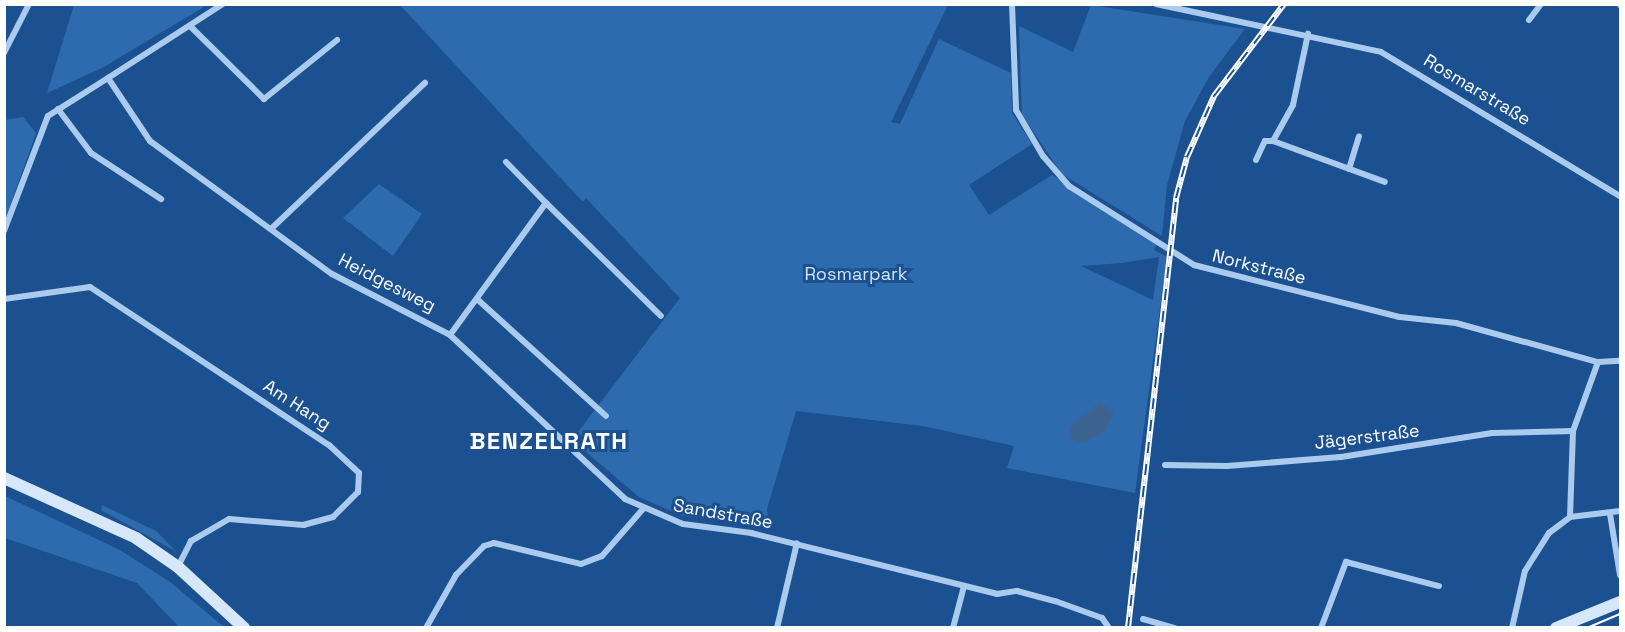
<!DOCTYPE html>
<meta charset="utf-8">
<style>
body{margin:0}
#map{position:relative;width:1625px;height:632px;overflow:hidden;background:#1b5190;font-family:"Space Grotesk",sans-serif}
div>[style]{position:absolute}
.green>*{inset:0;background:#2e6bae}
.water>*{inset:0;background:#3d6491}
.street>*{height:6px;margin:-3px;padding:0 3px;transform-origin:3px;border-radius:3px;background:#aacbee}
.secondary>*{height:12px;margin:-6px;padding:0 6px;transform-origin:6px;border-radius:6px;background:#d7e7fa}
.tram>*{height:1.5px;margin:-0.75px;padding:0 0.75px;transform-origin:0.75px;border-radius:0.75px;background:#fff}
.rail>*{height:6px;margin-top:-3px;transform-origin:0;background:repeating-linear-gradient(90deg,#1b5190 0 11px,#fff 0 22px);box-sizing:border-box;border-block:2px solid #fff}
span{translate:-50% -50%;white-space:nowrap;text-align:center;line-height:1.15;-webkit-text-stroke:6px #1b5190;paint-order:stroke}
.street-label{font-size:18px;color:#fff}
.park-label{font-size:18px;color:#d0e4fa}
.district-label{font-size:24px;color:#fff;font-weight:700;letter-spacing:1.5px}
.frame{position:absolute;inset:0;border:6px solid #fff;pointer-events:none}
</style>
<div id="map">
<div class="green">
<div style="clip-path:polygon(74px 5px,74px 4px,207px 5px,104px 67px,47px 93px)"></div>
<div style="clip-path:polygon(evenodd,400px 5px,948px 5px,891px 122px,900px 124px,939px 39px,1011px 73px,1012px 113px,1032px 144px,969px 185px,989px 215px,1052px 175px,1158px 242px,1154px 250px,1167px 257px,1135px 493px,1007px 468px,1014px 446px,923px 426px,796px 411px,767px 509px,769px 527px,683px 516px,639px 497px,572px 440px,680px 298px,586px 198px,583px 202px,400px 5px,1159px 257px,1153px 300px,1081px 266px,1122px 263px,1159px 257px)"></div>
<div style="clip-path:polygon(1091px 5px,1245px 29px,1209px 77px,1185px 121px,1167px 185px,1162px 236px,1062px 174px,1022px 115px,1019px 26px,1073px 52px)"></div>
<div style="clip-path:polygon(23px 117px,36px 133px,5px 220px,5px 120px)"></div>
<div style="clip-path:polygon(379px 184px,422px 214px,393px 256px,343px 218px)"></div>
<div style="clip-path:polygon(5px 496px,120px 550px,170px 582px,224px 627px,179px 627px,137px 583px,5px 538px)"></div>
<div style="clip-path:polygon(102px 505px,156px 531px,177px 552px,101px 510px)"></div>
</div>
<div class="water">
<div style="clip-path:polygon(1100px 402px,1114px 413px,1105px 432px,1084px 443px,1070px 439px,1070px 427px)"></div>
</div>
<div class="street">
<div style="left:1012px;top:4px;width:106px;rotate:87.8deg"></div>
<div style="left:1016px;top:110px;width:53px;rotate:59.6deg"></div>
<div style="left:1043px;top:156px;width:40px;rotate:49deg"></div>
<div style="left:1069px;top:186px;width:148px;rotate:32.3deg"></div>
<div style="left:1194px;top:265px;width:212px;rotate:14.2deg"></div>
<div style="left:1400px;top:317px;width:56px;rotate:6.1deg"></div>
<div style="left:1456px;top:323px;width:147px;rotate:15.4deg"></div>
<div style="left:1598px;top:362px;width:22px;rotate:-3deg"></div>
<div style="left:1156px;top:4px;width:230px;rotate:12deg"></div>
<div style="left:1381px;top:52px;width:279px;rotate:31.1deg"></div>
<div style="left:1620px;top:4px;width:1px;rotate:90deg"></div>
<div style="left:1529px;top:20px;width:20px;rotate:-53deg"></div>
<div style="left:190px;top:26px;width:104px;rotate:44.6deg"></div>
<div style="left:264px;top:99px;width:94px;rotate:-38.9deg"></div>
<div style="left:4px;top:53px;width:55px;rotate:-63deg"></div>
<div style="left:108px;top:78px;width:137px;rotate:-32.8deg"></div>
<div style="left:58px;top:109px;width:55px;rotate:53.1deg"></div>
<div style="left:91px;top:153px;width:84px;rotate:33.3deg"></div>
<div style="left:1273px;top:141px;width:41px;rotate:-60.9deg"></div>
<div style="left:1293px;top:105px;width:73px;rotate:-78.1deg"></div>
<div style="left:1256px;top:160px;width:21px;rotate:-65deg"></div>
<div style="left:1265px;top:141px;width:8px"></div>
<div style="left:1273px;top:141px;width:119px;rotate:20.1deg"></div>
<div style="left:506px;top:162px;width:57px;rotate:45.7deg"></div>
<div style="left:1349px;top:169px;width:34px;rotate:-73deg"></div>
<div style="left:272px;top:228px;width:211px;rotate:-43.5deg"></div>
<div style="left:4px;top:231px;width:123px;rotate:-69.1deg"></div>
<div style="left:48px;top:116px;width:71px;rotate:-32.3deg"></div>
<div style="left:108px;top:78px;width:76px;rotate:56.3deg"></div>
<div style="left:150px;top:141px;width:225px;rotate:36.2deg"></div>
<div style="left:332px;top:274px;width:133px;rotate:27.3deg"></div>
<div style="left:450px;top:335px;width:240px;rotate:43.1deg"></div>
<div style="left:625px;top:499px;width:63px;rotate:23.3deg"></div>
<div style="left:683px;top:524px;width:69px;rotate:7.5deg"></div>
<div style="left:751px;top:533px;width:253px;rotate:13.9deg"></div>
<div style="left:997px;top:594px;width:20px;rotate:-9deg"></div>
<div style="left:1017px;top:591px;width:39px;rotate:15deg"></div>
<div style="left:1055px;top:601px;width:50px;rotate:19.9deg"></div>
<div style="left:1102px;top:618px;width:12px;rotate:55deg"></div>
<div style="left:4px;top:299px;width:87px;rotate:-7.9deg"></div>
<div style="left:90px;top:287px;width:287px;rotate:33.5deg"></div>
<div style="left:329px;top:445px;width:41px;rotate:43deg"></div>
<div style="left:359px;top:473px;width:19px;rotate:93deg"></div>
<div style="left:358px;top:492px;width:35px;rotate:135deg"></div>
<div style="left:333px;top:517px;width:30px;rotate:165deg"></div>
<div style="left:304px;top:525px;width:75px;rotate:-175.4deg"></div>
<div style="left:229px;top:519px;width:44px;rotate:149.9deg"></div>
<div style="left:191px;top:541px;width:29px;rotate:117deg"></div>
<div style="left:477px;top:299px;width:174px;rotate:42.2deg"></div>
<div style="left:450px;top:335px;width:163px;rotate:-54deg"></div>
<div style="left:546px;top:203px;width:161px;rotate:44.5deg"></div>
<div style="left:1165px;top:465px;width:62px;rotate:0.9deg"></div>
<div style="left:1227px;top:466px;width:114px;rotate:-4.5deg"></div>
<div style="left:1341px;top:457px;width:153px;rotate:-9deg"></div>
<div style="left:1492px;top:433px;width:81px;rotate:-1.4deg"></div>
<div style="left:1610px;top:514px;width:62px;rotate:80.7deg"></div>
<div style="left:1570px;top:517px;width:86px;rotate:-88deg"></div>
<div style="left:1573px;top:431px;width:73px;rotate:-70.1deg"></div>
<div style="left:1143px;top:619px;width:33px;rotate:16deg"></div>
<div style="left:426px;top:628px;width:61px;rotate:-60.5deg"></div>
<div style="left:456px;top:575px;width:40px;rotate:-46deg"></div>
<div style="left:484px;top:546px;width:10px;rotate:-17deg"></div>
<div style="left:494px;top:543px;width:89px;rotate:13.6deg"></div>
<div style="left:581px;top:564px;width:22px;rotate:-21deg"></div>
<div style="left:602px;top:556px;width:62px;rotate:-48.9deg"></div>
<div style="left:777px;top:628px;width:87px;rotate:-76.8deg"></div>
<div style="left:953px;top:628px;width:43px;rotate:-75.3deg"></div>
<div style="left:1321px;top:628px;width:71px;rotate:-69.3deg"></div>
<div style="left:1346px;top:562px;width:96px;rotate:14.5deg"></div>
<div style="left:1512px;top:628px;width:58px;rotate:-77.2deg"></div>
<div style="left:1525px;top:571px;width:45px;rotate:-57.7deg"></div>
<div style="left:1549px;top:533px;width:26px;rotate:-37deg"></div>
<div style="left:1570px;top:517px;width:50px;rotate:-6.8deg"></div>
</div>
<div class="secondary">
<div style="left:4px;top:478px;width:145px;rotate:24.4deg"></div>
<div style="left:136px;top:538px;width:51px;rotate:34.6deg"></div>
<div style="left:178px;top:567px;width:90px;rotate:42.7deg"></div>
<div style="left:1556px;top:628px;width:69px;rotate:-22.1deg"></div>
</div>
<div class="tram">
<div style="left:1587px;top:628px;width:36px;rotate:-23deg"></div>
</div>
<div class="rail">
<div style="left:1128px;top:628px;width:433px;rotate:-83.6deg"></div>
<div style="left:1176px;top:198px;width:42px;rotate:-75deg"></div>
<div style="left:1187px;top:157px;width:67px;rotate:-66.1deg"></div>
<div style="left:1214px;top:96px;width:116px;rotate:-52.7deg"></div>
</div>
<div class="street-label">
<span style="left:1477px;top:90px;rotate:31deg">Rosmarstraße</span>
<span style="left:1259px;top:267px;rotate:14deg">Norkstraße</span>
<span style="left:387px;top:283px;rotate:27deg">Heidgesweg</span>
<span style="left:297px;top:405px;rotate:33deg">Am Hang</span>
<span style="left:1367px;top:437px;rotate:-7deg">Jägerstraße</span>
<span style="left:723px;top:514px;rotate:10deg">Sandstraße</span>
</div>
<div class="park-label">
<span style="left:856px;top:274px">Rosmarpark</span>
</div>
<div class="district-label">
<span style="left:549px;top:441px">BENZELRATH</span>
</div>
<div class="frame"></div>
</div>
